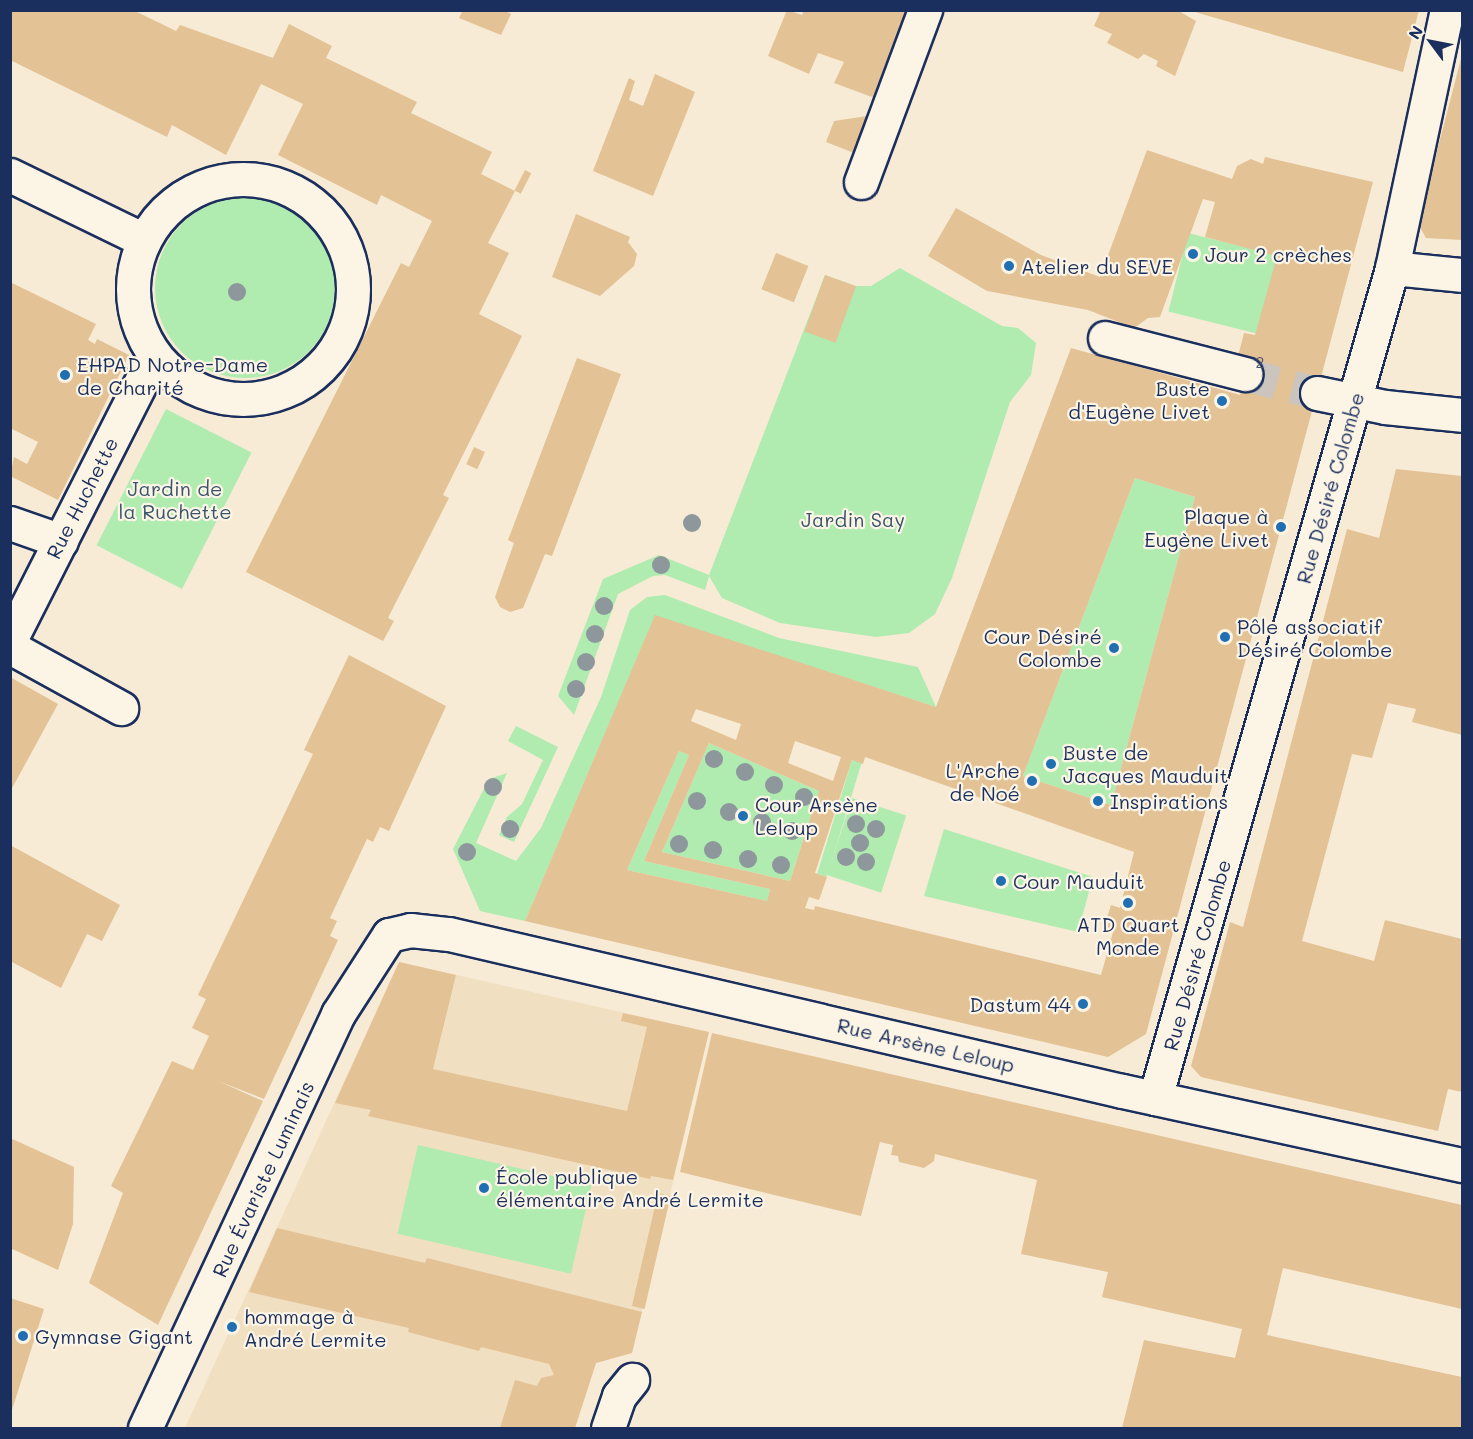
<!DOCTYPE html>
<meta charset="utf-8">
<style>
body{margin:0}
#map{position:relative;width:1473px;height:1439px;overflow:hidden;background:#f7ebd5;font-family:Mali,sans-serif}
div>[style]{position:absolute}
.built>*{inset:0;background:#f1dfc2}
.green>*{inset:0;background:#b0ebb0;transform-origin:0 0}
.round{border-radius:50%}
.building>*{inset:0;background:#e3c295;transform-origin:0 0}
.minor-tunnel>*{height:33px;margin-top:-16.5px;transform-origin:0;background:repeating-linear-gradient(90deg,#cbc5bd 0 33px,transparent 0 49px)}
.roads{filter:drop-shadow(2px 0 #1b2f5e) drop-shadow(-2px 0 #1b2f5e) drop-shadow(0 2px #1b2f5e) drop-shadow(0 -2px #1b2f5e)}
.minor>*{height:33px;margin:-16.5px;padding:0 16.5px;transform-origin:16.5px;border-radius:16.5px;background:#fcf5e5}
.minor>.ring{margin:-16.5px;padding:0;box-sizing:content-box;background:none;border:33px solid #fcf5e5;border-radius:50%}
.trees>*{width:18px;height:18px;margin:-9px;border-radius:50%;background:#8e989c}
.dots>*{width:16px;height:16px;translate:-50% -50%;box-sizing:border-box;border:3px solid #fcf5e5;border-radius:50%}
span{translate:-50% -50%;white-space:nowrap;text-align:center;line-height:1.15;-webkit-text-stroke:4.5px #fcf5e5;paint-order:stroke}
.number-label{font-size:16px;color:#4d546c}
.number-label span{-webkit-text-stroke-width:0}
.poi-label{font-size:20px;color:#1b2f5e}
.left{translate:0 -50%;text-align:left}
.right{translate:-100% -50%;text-align:right}
.park-label{font-size:20px;color:#39556e}
.street-label{font-size:20px;color:#1b2f5e}
.frame{position:absolute;inset:0;border:12px solid #1b2f5e;pointer-events:none}
.north{position:absolute;left:1401px;top:12px;width:60px;height:60px;-webkit-text-stroke:4px #fcf5e5;paint-order:stroke;rotate:302deg;font-size:16px;font-weight:700;line-height:24px;text-align:center;color:#1b2f5e}
.north::after{content:'';display:block;margin:auto;width:21px;height:27px;background:#1b2f5e;clip-path:polygon(50% 0,100% 100%,50% 72%,0 100%)}
</style>
<div id="map">
<div class="built">
<div style="clip-path:polygon(399px 962px,709px 1032px,632px 1353px,596px 1363px,575px 1428px,185px 1428px)"></div>
</div>
<div class="green">
<div class="round" style="left:155px;top:198px;width:180px;height:180px"></div>
<div style="left:1188px;top:233px;width:92px;height:81px;rotate:14deg"></div>
<div style="clip-path:polygon(900px 268px,1002px 326px,1018px 328px,1036px 343px,1031px 375px,1010px 402px,952px 578px,935px 614px,909px 633px,876px 637px,780px 623px,722px 598px,709px 576px,705px 590px,665px 575px,653px 576px,618px 594px,574px 715px,558px 696px,603px 579px,659px 555px,709px 575px,825px 275px,856px 286px,871px 286px)"></div>
<div style="left:166px;top:409px;width:96px;height:153px;rotate:27deg"></div>
<div style="clip-path:polygon(1135px 478px,1195px 497px,1111px 805px,1023px 776px)"></div>
<div style="clip-path:polygon(665px 595px,779px 638px,918px 667px,936px 707px,655px 616px,525px 921px,480px 911px,453px 849px,489px 779px,507px 773px,476px 843px,516px 861px,541px 828px,601px 697px,630px 610px,647px 597px)"></div>
<div style="clip-path:polygon(516px 726px,558px 747px,514px 842px,499px 835px,507px 817px,522px 804px,543px 760px,508px 741px)"></div>
<div style="clip-path:polygon(709px 743px,819px 791px,790px 881px,662px 852px)"></div>
<div style="clip-path:polygon(679px 751px,689px 755px,644px 861px,770px 889px,767px 901px,627px 870px)"></div>
<div style="left:852px;top:760px;width:10px;height:119px;rotate:17deg"></div>
<div style="left:852px;top:798px;width:57px;height:81px;rotate:18deg"></div>
<div style="clip-path:polygon(944px 829px,1093px 877px,1078px 932px,924px 896px)"></div>
<div style="left:418px;top:1145px;width:178px;height:91px;rotate:13deg"></div>
</div>
<div class="building">
<div style="clip-path:polygon(10px 10px,133px 10px,176px 31px,180px 25px,273px 58px,289px 24px,332px 46px,326px 58px,417px 102px,411px 113px,492px 152px,481px 174px,515px 191px,488px 243px,509px 253px,479px 314px,522px 336px,443px 495px,449px 498px,388px 618px,394px 621px,383px 641px,246px 572px,401px 263px,409px 267px,432px 221px,381px 195px,377px 205px,278px 155px,303px 104px,261px 84px,226px 155px,172px 125px,167px 137px,10px 60px)"></div>
<div style="clip-path:polygon(463px 10px,504px 10px,511px 14px,501px 35px,459px 18px)"></div>
<div style="clip-path:polygon(787px 10px,802px 15px,804px 10px,915px 10px,880px 100px,834px 83px,844px 62px,818px 53px,809px 74px,768px 56px)"></div>
<div style="clip-path:polygon(1101px 10px,1177px 10px,1196px 21px,1175px 76px,1156px 66px,1158px 61px,1144px 54px,1138px 59px,1107px 43px,1112px 34px,1094px 26px)"></div>
<div style="clip-path:polygon(1188px 10px,1419px 10px,1403px 72px)"></div>
<div style="clip-path:polygon(1462px 55px,1462px 240px,1426px 238px,1418px 224px)"></div>
<div style="clip-path:polygon(655px 74px,695px 92px,653px 196px,593px 171px,629px 78px,635px 81px,629px 100px,643px 106px)"></div>
<div style="clip-path:polygon(874px 115px,859px 155px,826px 142px,834px 121px)"></div>
<div style="clip-path:polygon(evenodd,1147px 150px,1232px 179px,1237px 166px,1251px 159px,1263px 164px,1265px 157px,1373px 182px,1146px 1034px,1108px 1057px,525px 921px,655px 615px,936px 707px,1071px 348px,1240px 395px,1248px 363px,1237px 360px,1244px 333px,1255px 335px,1277px 256px,1205px 237px,1215px 202px,1203px 199px,1160px 317px,1148px 318px,1134px 328px,1088px 310px,987px 291px,928px 256px,956px 208px,1041px 255px,1100px 277px,1147px 150px,1135px 478px,1195px 497px,1111px 805px,1023px 776px,1135px 478px,1147px 150px,696px 709px,741px 724px,736px 740px,691px 721px,696px 709px,1147px 150px,795px 741px,841px 757px,833px 781px,788px 763px,795px 741px,1147px 150px,709px 743px,819px 791px,790px 881px,662px 852px,709px 743px,1147px 150px,679px 751px,689px 755px,644px 861px,770px 889px,767px 901px,627px 870px,679px 751px,1147px 150px,865px 757px,1134px 852px,1120px 908px,1111px 905px,1103px 930px,1113px 932px,1101px 975px,815px 906px,814px 910px,805px 908px,809px 897px,819px 900px,827px 877px,815px 873px,852px 760px,863px 764px,865px 757px)"></div>
<div style="left:525px;top:170px;width:7px;height:23px;rotate:27deg"></div>
<div style="clip-path:polygon(576px 214px,630px 237px,628px 242px,637px 254px,634px 266px,600px 296px,552px 277px)"></div>
<div style="left:776px;top:253px;width:35px;height:39px;rotate:22deg"></div>
<div style="left:825px;top:275px;width:33px;height:60px;rotate:20deg"></div>
<div style="clip-path:polygon(10px 282px,96px 324px,88px 340px,95px 344px,97px 339px,129px 355px,58px 500px,10px 476px,14px 457px,27px 464px,38px 442px,10px 428px)"></div>
<div style="clip-path:polygon(577px 358px,621px 374px,552px 556px,545px 554px,523px 608px,510px 612px,500px 607px,495px 597px,514px 543px,508px 540px)"></div>
<div style="left:474px;top:447px;width:12px;height:19px;rotate:24deg"></div>
<div style="clip-path:polygon(1396px 469px,1462px 476px,1462px 735px,1412px 722px,1416px 709px,1388px 703px,1372px 758px,1352px 754px,1302px 941px,1374px 961px,1385px 920px,1462px 939px,1462px 1092px,1448px 1089px,1438px 1131px,1201px 1077px,1191px 1066px,1230px 922px,1243px 927px,1347px 529px,1379px 538px)"></div>
<div style="clip-path:polygon(349px 655px,446px 706px,389px 831px,380px 827px,373px 842px,367px 839px,330px 918px,337px 921px,330px 936px,338px 940px,264px 1099px,218px 1081px,263px 1101px,158px 1325px,89px 1283px,123px 1193px,111px 1186px,172px 1061px,193px 1070px,209px 1036px,192px 1028px,206px 999px,198px 995px,313px 754px,304px 750px)"></div>
<div style="clip-path:polygon(10px 677px,58px 704px,10px 792px)"></div>
<div style="clip-path:polygon(10px 845px,120px 905px,102px 941px,87px 934px,61px 988px,10px 961px)"></div>
<div style="clip-path:polygon(399px 962px,456px 975px,433px 1069px,627px 1111px,647px 1027px,621px 1021px,623px 1013px,709px 1032px,673px 1180px,651px 1176px,650px 1179px,368px 1116px,371px 1110px,335px 1103px)"></div>
<div style="clip-path:polygon(712px 1033px,1462px 1205px,1462px 1309px,1283px 1268px,1267px 1335px,1462px 1377px,1462px 1428px,1122px 1428px,1144px 1340px,1235px 1358px,1242px 1329px,1102px 1297px,1108px 1272px,1021px 1254px,1037px 1180px,935px 1154px,934px 1161px,924px 1168px,899px 1162px,898px 1156px,891px 1155px,893px 1145px,880px 1142px,861px 1216px,680px 1172px)"></div>
<div style="clip-path:polygon(10px 1138px,74px 1167px,73px 1224px,58px 1270px,10px 1248px)"></div>
<div style="left:658px;top:1193px;width:13px;height:116px;rotate:13deg"></div>
<div style="clip-path:polygon(277px 1228px,425px 1263px,427px 1258px,642px 1312px,632px 1353px,596px 1363px,575px 1428px,500px 1428px,515px 1380px,537px 1386px,541px 1378px,554px 1375px,549px 1364px,481px 1347px,479px 1351px,408px 1332px,409px 1328px,249px 1292px)"></div>
<div style="clip-path:polygon(10px 1298px,44px 1309px,11px 1413px,10px 1413px)"></div>
</div>
<div class="minor-tunnel">
<div style="left:1245px;top:374px;width:74px;rotate:14.8deg"></div>
</div>
<div class="roads">
<div class="minor">
<div style="left:10px;top:175px;width:149px;rotate:25.9deg"></div>
<div class="ring" style="left:133px;top:179px;width:187px;height:187px"></div>
<div style="left:861px;top:182px;width:184px;rotate:-69.6deg"></div>
<div style="left:1392px;top:268px;width:70px;rotate:5.7deg"></div>
<div style="left:1105px;top:338px;width:145px;rotate:14.4deg"></div>
<div style="left:1317px;top:393px;width:69px;rotate:11.6deg"></div>
<div style="left:1385px;top:407px;width:77px;rotate:5.9deg"></div>
<div style="left:10px;top:523px;width:54px;rotate:19.4deg"></div>
<div style="left:10px;top:640px;width:298px;rotate:-63.1deg"></div>
<div style="left:145px;top:374px;width:19px;rotate:-47deg"></div>
<div style="left:10px;top:647px;width:127px;rotate:28.8deg"></div>
<div style="left:1155px;top:1098px;width:863px;rotate:-74.06deg"></div>
<div style="left:1392px;top:268px;width:264px;rotate:-78deg"></div>
<div style="left:145px;top:1428px;width:457px;rotate:-65deg"></div>
<div style="left:338px;top:1014px;width:94px;rotate:-57.2deg"></div>
<div style="left:389px;top:935px;width:22px;rotate:-13deg"></div>
<div style="left:410px;top:930px;width:39px;rotate:6deg"></div>
<div style="left:449px;top:934px;width:691px;rotate:13.13deg"></div>
<div style="left:1122px;top:1091px;width:348px;rotate:12.3deg"></div>
<div style="left:608px;top:1428px;width:34px;rotate:-71deg"></div>
<div style="left:619px;top:1396px;width:21px;rotate:-51deg"></div>
</div>
</div>
<div class="trees">
<div style="left:237px;top:292px"></div>
<div style="left:692px;top:523px"></div>
<div style="left:661px;top:565px"></div>
<div style="left:604px;top:606px"></div>
<div style="left:595px;top:634px"></div>
<div style="left:586px;top:662px"></div>
<div style="left:576px;top:689px"></div>
<div style="left:714px;top:759px"></div>
<div style="left:745px;top:772px"></div>
<div style="left:774px;top:785px"></div>
<div style="left:493px;top:787px"></div>
<div style="left:804px;top:797px"></div>
<div style="left:697px;top:801px"></div>
<div style="left:729px;top:812px"></div>
<div style="left:762px;top:822px"></div>
<div style="left:856px;top:824px"></div>
<div style="left:510px;top:829px"></div>
<div style="left:876px;top:829px"></div>
<div style="left:792px;top:831px"></div>
<div style="left:860px;top:843px"></div>
<div style="left:679px;top:844px"></div>
<div style="left:713px;top:850px"></div>
<div style="left:467px;top:852px"></div>
<div style="left:846px;top:857px"></div>
<div style="left:748px;top:859px"></div>
<div style="left:866px;top:862px"></div>
<div style="left:781px;top:865px"></div>
</div>
<div class="dots">
<div style="left:1193px;top:254px;background:#1f6fb2"></div>
<div style="left:1009px;top:266px;background:#1f6fb2"></div>
<div style="left:65px;top:375px;background:#1f6fb2"></div>
<div style="left:1222px;top:401px;background:#1f6fb2"></div>
<div style="left:1281px;top:527px;background:#1f6fb2"></div>
<div style="left:1225px;top:637px;background:#1f6fb2"></div>
<div style="left:1114px;top:648px;background:#1f6fb2"></div>
<div style="left:1051px;top:764px;background:#1f6fb2"></div>
<div style="left:1032px;top:781px;background:#1f6fb2"></div>
<div style="left:1098px;top:801px;background:#1f6fb2"></div>
<div style="left:743px;top:816px;background:#1f6fb2"></div>
<div style="left:1001px;top:881px;background:#1f6fb2"></div>
<div style="left:1128px;top:903px;background:#1f6fb2"></div>
<div style="left:1083px;top:1004px;background:#1f6fb2"></div>
<div style="left:484px;top:1188px;background:#1f6fb2"></div>
<div style="left:232px;top:1327px;background:#1f6fb2"></div>
<div style="left:23px;top:1336px;background:#1f6fb2"></div>
</div>
<div class="number-label">
<span style="left:1260px;top:362px">2</span>
</div>
<div class="poi-label">
<span class="left" style="left:1205px;top:254px">Jour 2 crèches</span>
<span class="left" style="left:1021px;top:266px">Atelier du SEVE</span>
<span class="left" style="left:77px;top:376px">EHPAD Notre-Dame<br>de Charité</span>
<span class="right" style="left:1210px;top:400px">Buste<br>d'Eugène Livet</span>
<span class="right" style="left:1269px;top:528px">Plaque à<br>Eugène Livet</span>
<span class="left" style="left:1237px;top:638px">Pôle associatif<br>Désiré Colombe</span>
<span class="right" style="left:1102px;top:648px">Cour Désiré<br>Colombe</span>
<span class="left" style="left:1063px;top:764px">Buste de<br>Jacques Mauduit</span>
<span class="right" style="left:1020px;top:782px">L'Arche<br>de Noé</span>
<span class="left" style="left:1110px;top:801px">Inspirations</span>
<span class="left" style="left:755px;top:816px">Cour Arsène<br>Leloup</span>
<span class="left" style="left:1013px;top:881px">Cour Mauduit</span>
<span style="left:1128px;top:936px">ATD Quart<br>Monde</span>
<span class="right" style="left:1071px;top:1004px">Dastum 44</span>
<span class="left" style="left:496px;top:1188px">École publique<br>élémentaire André Lermite</span>
<span class="left" style="left:244px;top:1328px">hommage à<br>André Lermite</span>
<span class="left" style="left:35px;top:1336px">Gymnase Gigant</span>
</div>
<div class="park-label">
<span style="left:175px;top:500px">Jardin de<br>la Ruchette</span>
<span style="left:853px;top:519px">Jardin Say</span>
</div>
<div class="street-label">
<span style="left:1330px;top:488px;rotate:-74deg">Rue Désiré Colombe</span>
<span style="left:82px;top:498px;rotate:-63deg">Rue Huchette</span>
<span style="left:1197px;top:955px;rotate:-74deg">Rue Désiré Colombe</span>
<span style="left:926px;top:1045px;rotate:13deg">Rue Arsène Leloup</span>
<span style="left:263px;top:1179px;rotate:-65deg">Rue Évariste Luminais</span>
</div>
<div class="frame"></div>
<div class="north">N</div>
</div>
